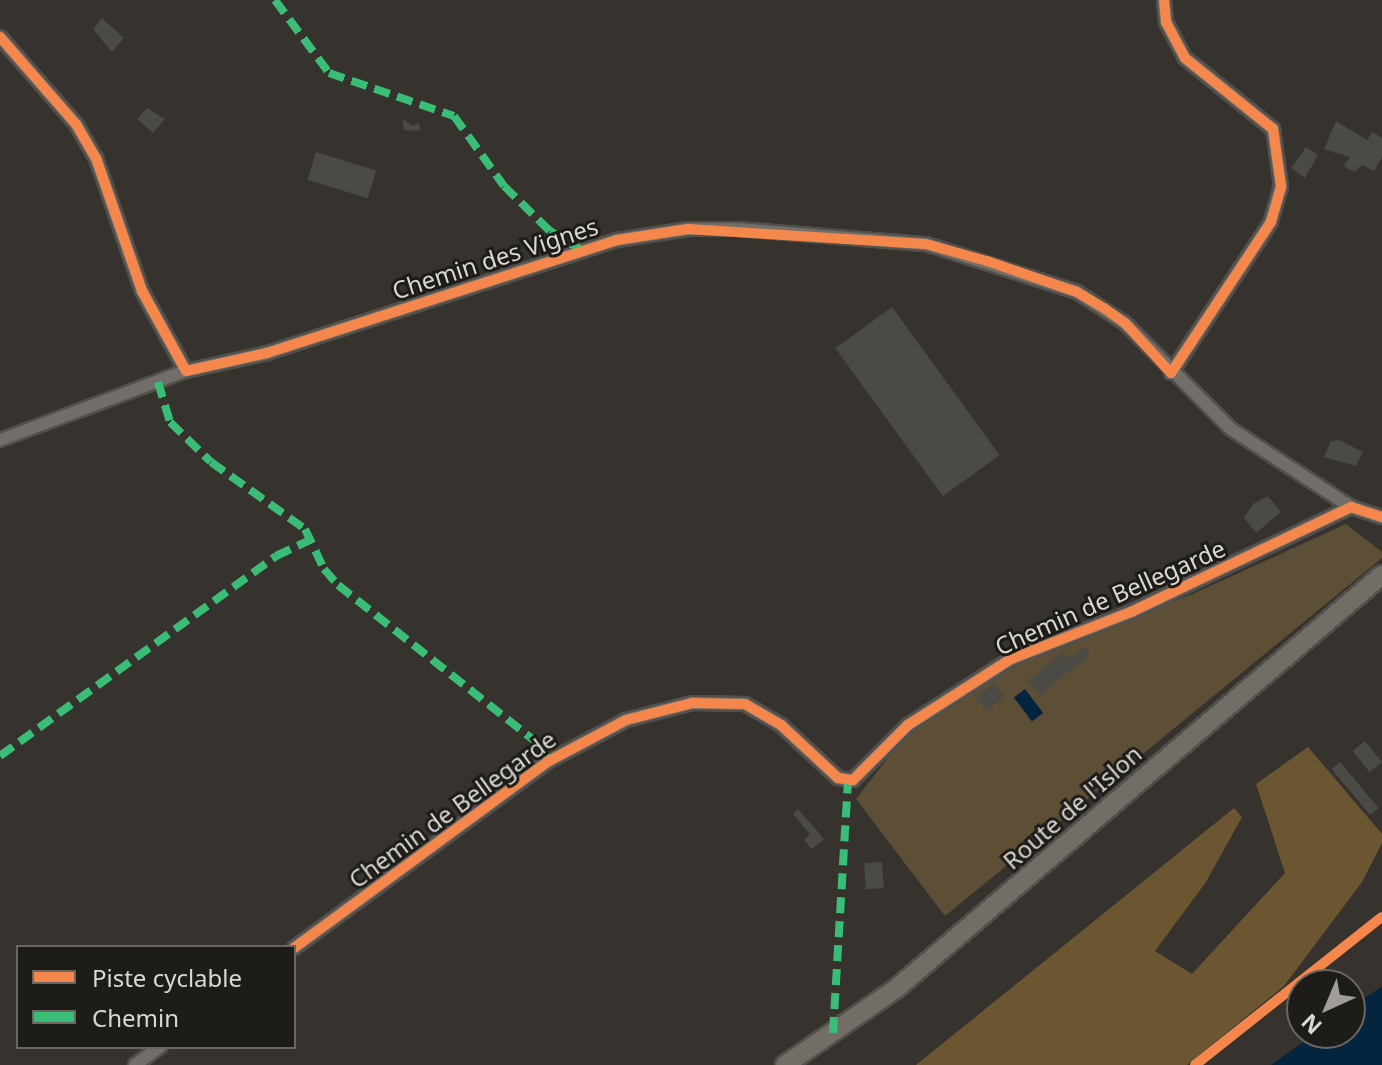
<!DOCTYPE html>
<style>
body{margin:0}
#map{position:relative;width:1382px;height:1065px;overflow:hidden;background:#36332e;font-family:"Noto Sans",sans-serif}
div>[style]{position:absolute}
.green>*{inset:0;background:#5d4f36}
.forest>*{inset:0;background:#6b5631}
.water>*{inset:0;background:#05243d;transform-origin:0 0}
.building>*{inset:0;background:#4c4a45;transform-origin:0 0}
.roads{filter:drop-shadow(2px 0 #53504c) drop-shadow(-2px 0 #53504c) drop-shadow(0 2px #53504c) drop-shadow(0 -2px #53504c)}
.street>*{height:12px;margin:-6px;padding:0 6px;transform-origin:6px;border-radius:6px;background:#726f6a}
.secondary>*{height:18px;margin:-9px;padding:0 9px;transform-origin:9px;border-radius:9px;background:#726e67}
.quiet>*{height:8px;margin-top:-4px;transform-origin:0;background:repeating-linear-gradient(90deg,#3abd76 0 16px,transparent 0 24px)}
.cycleway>*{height:10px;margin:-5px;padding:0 5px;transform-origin:5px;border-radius:5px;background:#f5874c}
span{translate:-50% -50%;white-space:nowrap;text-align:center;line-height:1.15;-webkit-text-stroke:6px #1e1c18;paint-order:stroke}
.street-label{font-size:24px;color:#dbd8d3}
.legend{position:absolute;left:16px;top:945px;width:280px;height:104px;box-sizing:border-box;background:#1e1c18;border:2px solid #6a6763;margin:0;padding:10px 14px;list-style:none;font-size:24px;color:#dbd8d3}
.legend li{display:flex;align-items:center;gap:16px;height:40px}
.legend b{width:40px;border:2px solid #6a6763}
.north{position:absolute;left:1286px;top:969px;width:80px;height:80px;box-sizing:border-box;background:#1e1c18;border:2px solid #6a6763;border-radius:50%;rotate:224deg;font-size:22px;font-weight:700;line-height:32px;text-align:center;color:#dbd8d3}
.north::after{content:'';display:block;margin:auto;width:28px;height:36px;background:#a19e99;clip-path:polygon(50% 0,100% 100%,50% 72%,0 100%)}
</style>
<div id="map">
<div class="green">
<div style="clip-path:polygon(1346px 524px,1382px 552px,1382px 558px,945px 916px,856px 799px,911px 728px,1016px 662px,1195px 593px)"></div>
</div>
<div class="forest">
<div style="clip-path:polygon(1308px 747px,1382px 834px,1382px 843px,1362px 882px,1284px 986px,1187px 1065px,916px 1065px,1234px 808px,1242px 817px,1206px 882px,1155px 951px,1192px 974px,1285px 873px,1256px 784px)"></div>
</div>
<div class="water">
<div style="left:1025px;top:689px;width:30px;height:14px;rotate:53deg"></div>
<div style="clip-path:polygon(1382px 986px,1382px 1065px,1271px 1065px,1316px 1033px,1350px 1033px,1350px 1009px)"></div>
</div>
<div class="building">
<div style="clip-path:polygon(102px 18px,124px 38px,112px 52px,93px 29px)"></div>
<div style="clip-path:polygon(147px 108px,165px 119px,153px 133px,137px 119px)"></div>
<div style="clip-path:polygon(402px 118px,412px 126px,419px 123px,420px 131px,404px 130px)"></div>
<div style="clip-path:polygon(1336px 121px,1367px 140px,1372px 132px,1382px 138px,1382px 157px,1374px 171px,1362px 165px,1354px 172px,1344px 166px,1350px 157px,1324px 149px)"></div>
<div style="clip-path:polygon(1306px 147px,1318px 155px,1305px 178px,1291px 168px)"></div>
<div style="left:316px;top:152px;width:63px;height:29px;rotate:17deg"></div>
<div style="left:892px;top:307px;width:183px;height:70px;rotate:54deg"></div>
<div style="clip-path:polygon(1339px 440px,1363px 452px,1356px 466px,1324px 457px,1331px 441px)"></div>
<div style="clip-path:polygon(1268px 496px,1281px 512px,1256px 533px,1244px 518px,1253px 504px)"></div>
<div style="clip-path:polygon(1084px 647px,1090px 655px,1040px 695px,1028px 680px,1063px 651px,1070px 659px)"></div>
<div style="left:994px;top:683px;width:17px;height:23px;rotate:50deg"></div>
<div style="left:1365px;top:741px;width:27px;height:16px;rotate:51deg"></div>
<div style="left:1340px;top:762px;width:60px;height:11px;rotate:50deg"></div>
<div style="clip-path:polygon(798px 809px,824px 839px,812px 849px,804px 840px,810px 834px,793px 814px)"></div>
<div style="left:882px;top:862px;width:26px;height:18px;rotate:86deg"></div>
</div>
<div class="roads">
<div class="street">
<div style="left:1164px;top:0;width:22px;rotate:85deg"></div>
<div style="left:1166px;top:22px;width:41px;rotate:62.2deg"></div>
<div style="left:1185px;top:58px;width:113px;rotate:38.9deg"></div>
<div style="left:1273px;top:129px;width:58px;rotate:82deg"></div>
<div style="left:1281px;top:186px;width:37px;rotate:106deg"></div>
<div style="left:1271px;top:222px;width:181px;rotate:123.5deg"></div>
<div style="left:0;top:37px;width:116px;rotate:48.9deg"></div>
<div style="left:76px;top:124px;width:39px;rotate:60deg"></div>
<div style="left:96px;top:158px;width:141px;rotate:70.9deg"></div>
<div style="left:142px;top:291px;width:91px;rotate:61.2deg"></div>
<div style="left:0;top:440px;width:198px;rotate:-20.4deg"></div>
<div style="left:186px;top:371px;width:83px;rotate:-12.5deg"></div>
<div style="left:267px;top:353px;width:368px;rotate:-17.9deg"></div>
<div style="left:617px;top:240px;width:72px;rotate:-8.8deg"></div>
<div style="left:688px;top:229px;width:50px"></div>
<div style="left:738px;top:229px;width:189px;rotate:4.6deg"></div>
<div style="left:926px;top:244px;width:158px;rotate:17.6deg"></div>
<div style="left:1077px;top:292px;width:57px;rotate:32.9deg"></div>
<div style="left:1125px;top:323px;width:150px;rotate:45deg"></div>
<div style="left:1231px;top:429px;width:143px;rotate:33deg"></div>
<div style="left:1351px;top:507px;width:33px;rotate:18deg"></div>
<div style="left:294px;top:948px;width:316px;rotate:-36.3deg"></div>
<div style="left:549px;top:761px;width:87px;rotate:-28deg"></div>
<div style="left:626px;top:720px;width:68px;rotate:-14.4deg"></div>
<div style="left:692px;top:703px;width:53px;rotate:1.1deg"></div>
<div style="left:745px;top:704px;width:42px;rotate:30.3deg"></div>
<div style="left:781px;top:725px;width:78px;rotate:42.9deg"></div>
<div style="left:838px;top:778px;width:15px;rotate:8deg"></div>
<div style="left:853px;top:780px;width:78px;rotate:-45deg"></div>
<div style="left:908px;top:725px;width:122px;rotate:-32.7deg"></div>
<div style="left:1011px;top:659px;width:129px;rotate:-21.4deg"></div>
<div style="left:1131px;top:612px;width:244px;rotate:-25.5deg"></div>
<div style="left:135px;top:1065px;width:31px;rotate:-36deg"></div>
</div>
<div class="secondary">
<div style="left:785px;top:1065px;width:136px;rotate:-34.5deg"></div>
<div style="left:897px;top:988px;width:637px;rotate:-40.42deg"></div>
</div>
</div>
<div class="quiet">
<div style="left:275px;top:0;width:91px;rotate:53.5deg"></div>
<div style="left:329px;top:73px;width:132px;rotate:19deg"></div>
<div style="left:454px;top:116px;width:86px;rotate:54.5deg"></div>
<div style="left:504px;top:186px;width:64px;rotate:44.4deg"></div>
<div style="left:550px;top:231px;width:37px;rotate:31deg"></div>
<div style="left:158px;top:382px;width:42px;rotate:73.3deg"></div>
<div style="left:170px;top:422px;width:57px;rotate:44.3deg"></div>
<div style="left:211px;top:462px;width:115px;rotate:35.5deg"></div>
<div style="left:305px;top:529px;width:44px;rotate:64.6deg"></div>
<div style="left:324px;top:569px;width:21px;rotate:49deg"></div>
<div style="left:338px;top:585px;width:259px;rotate:38.4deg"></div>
<div style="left:541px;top:746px;width:17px;rotate:62deg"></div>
<div style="left:0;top:756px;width:341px;rotate:-35.9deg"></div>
<div style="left:276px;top:556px;width:35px;rotate:-25deg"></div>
<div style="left:833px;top:1033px;width:253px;rotate:-86.6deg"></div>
</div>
<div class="cycleway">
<div style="left:0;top:37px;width:116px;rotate:48.9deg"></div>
<div style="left:76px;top:124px;width:39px;rotate:60deg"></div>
<div style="left:96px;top:158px;width:141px;rotate:70.9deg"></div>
<div style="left:142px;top:291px;width:91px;rotate:61.2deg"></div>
<div style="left:186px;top:371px;width:83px;rotate:-12.5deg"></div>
<div style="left:267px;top:353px;width:368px;rotate:-17.9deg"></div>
<div style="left:617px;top:240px;width:72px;rotate:-8.8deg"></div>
<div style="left:688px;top:229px;width:238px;rotate:3.6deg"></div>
<div style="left:926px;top:244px;width:63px;rotate:15.6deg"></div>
<div style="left:987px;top:261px;width:95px;rotate:19deg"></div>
<div style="left:1077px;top:292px;width:31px;rotate:31deg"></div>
<div style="left:1104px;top:308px;width:26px;rotate:36deg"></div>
<div style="left:1125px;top:323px;width:68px;rotate:47.4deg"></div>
<div style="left:1171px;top:373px;width:181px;rotate:-56.5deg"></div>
<div style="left:1271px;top:222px;width:37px;rotate:-74deg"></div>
<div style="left:1281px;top:186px;width:58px;rotate:-98deg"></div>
<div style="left:1273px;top:129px;width:113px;rotate:-141.1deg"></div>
<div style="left:1185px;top:58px;width:41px;rotate:-117.8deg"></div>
<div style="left:1166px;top:22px;width:22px;rotate:-95deg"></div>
<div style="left:294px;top:948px;width:316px;rotate:-36.3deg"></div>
<div style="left:549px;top:761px;width:87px;rotate:-28deg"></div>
<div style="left:626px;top:720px;width:68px;rotate:-14.4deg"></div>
<div style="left:692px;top:703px;width:53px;rotate:1.1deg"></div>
<div style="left:745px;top:704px;width:42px;rotate:30.3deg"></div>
<div style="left:781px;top:725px;width:78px;rotate:42.9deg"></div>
<div style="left:838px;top:778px;width:15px;rotate:8deg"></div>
<div style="left:853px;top:780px;width:78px;rotate:-45deg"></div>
<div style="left:908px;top:725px;width:122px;rotate:-32.7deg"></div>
<div style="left:1011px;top:659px;width:129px;rotate:-21.4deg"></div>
<div style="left:1131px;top:612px;width:244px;rotate:-25.5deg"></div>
<div style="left:1351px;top:507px;width:33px;rotate:18deg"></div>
<div style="left:1195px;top:1065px;width:238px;rotate:-38.4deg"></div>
</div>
<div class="street-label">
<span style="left:495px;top:258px;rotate:-18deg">Chemin des Vignes</span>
<span style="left:1110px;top:597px;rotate:-24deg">Chemin de Bellegarde</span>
<span style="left:1072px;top:807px;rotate:-41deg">Route de l'Islon</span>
<span style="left:452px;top:809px;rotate:-36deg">Chemin de Bellegarde</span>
</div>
<ul class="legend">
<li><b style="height:10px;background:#f5874c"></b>Piste cyclable</li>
<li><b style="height:10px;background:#3abd76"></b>Chemin</li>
</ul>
<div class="north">N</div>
</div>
